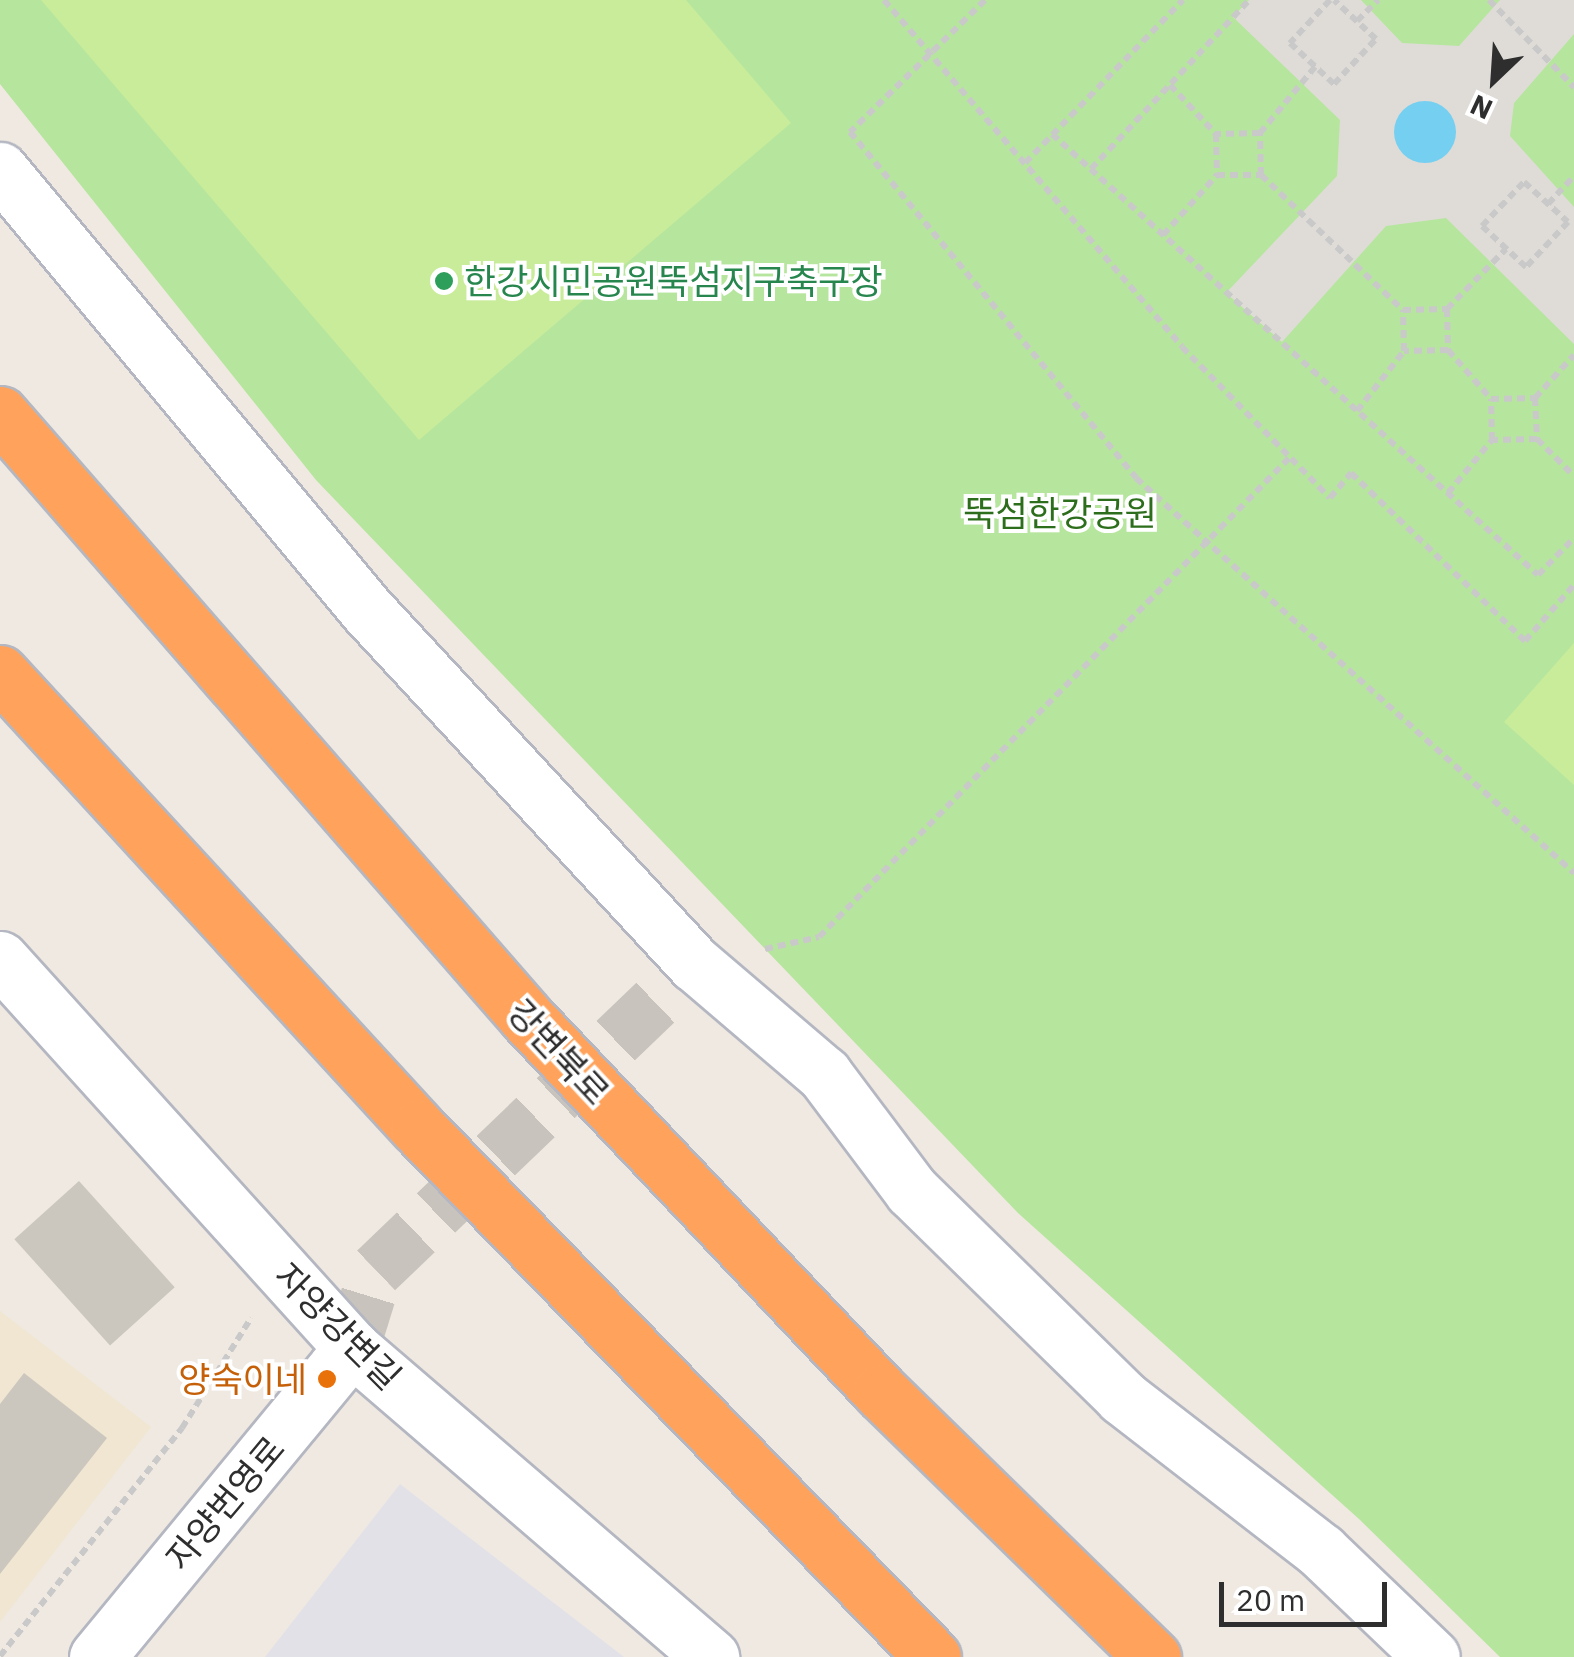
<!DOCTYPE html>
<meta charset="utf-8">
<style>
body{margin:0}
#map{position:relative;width:1574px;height:1657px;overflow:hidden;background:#efe9e1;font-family:"IBM Plex Sans","Noto Sans KR",sans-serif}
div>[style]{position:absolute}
.industrial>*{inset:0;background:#e3e1e8}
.education>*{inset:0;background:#f0e6d1}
.green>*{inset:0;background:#b6e59e}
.pitch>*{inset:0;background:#c9ec9a}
.plaza>*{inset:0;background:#dfdcd8}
.water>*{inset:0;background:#75cff0}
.round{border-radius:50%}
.building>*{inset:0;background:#cbc7bf;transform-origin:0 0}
.street-tunnel>*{height:55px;margin-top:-27.5px;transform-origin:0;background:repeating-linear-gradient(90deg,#c8c4bd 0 55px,transparent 0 83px)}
.path>*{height:6px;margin-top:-3px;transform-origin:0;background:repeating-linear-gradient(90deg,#c9c9c9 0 8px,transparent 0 13px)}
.roads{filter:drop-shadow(2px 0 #b4b7c1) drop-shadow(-2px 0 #b4b7c1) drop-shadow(0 2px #b4b7c1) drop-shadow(0 -2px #b4b7c1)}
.street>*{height:55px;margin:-27.5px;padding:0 27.5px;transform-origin:27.5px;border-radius:27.5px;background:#fff}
.secondary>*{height:55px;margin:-27.5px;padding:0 27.5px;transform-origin:27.5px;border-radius:27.5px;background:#fff}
.highway>*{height:55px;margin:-27.5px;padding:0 27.5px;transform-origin:27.5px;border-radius:27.5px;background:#ffa35c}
.dots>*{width:28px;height:28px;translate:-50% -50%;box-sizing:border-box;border:5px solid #fff;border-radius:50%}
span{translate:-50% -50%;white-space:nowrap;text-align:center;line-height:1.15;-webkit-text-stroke:8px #fff;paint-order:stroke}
.leisure-label{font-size:35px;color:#27864d}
.left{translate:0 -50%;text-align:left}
.park-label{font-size:35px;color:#2c6e1b}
.street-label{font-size:35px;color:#2e2e2e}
.food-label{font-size:35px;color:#c56008}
.right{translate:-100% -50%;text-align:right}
.north{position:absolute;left:1444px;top:30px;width:100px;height:100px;-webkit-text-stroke:8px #fff;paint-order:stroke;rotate:205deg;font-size:28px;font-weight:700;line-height:40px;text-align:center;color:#2e2e2e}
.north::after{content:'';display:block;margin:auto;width:35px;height:45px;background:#2e2e2e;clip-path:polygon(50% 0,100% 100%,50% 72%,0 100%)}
.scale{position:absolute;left:1219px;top:1582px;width:168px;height:45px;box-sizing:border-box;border:5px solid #2e2e2e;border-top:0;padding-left:12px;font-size:30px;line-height:35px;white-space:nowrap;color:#2e2e2e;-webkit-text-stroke:8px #fff;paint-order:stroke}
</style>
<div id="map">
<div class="industrial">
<div style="clip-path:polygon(400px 1484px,624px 1657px,265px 1657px)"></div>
</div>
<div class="education">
<div style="clip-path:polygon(0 1311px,151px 1427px,0 1622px)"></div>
</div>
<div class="green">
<div style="clip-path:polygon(0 0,1574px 0,1574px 1657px,1500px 1657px,1359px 1519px,1018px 1213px,316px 480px,0 84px)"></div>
</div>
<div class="pitch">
<div style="clip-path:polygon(41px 0,686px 0,791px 123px,419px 440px)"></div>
<div style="clip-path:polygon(1574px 643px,1574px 785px,1504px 722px)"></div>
</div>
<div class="plaza">
<div style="clip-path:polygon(1249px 0,1361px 0,1402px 43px,1459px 46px,1500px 0,1574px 0,1574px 34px,1514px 103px,1510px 136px,1574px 207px,1574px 344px,1446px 218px,1386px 226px,1282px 342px,1226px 293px,1337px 176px,1340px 120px,1233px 17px)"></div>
</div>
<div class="water">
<div class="round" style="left:1394px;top:101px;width:62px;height:62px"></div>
</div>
<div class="building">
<div style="left:79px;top:1181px;width:143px;height:87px;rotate:48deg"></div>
<div style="clip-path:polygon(24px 1373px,107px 1438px,0 1574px,0 1404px)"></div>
</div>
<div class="street-tunnel">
<div style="left:352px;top:1348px;width:82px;rotate:-72.9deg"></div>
<div style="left:376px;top:1270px;width:442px;rotate:-43.8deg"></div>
</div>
<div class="path">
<div style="left:884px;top:0;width:457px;rotate:49.3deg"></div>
<div style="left:1182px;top:347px;width:211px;rotate:45.6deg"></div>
<div style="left:1330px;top:498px;width:33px;rotate:-50deg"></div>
<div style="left:1351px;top:473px;width:242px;rotate:44deg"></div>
<div style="left:1525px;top:641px;width:74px;rotate:-48.8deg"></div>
<div style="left:985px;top:0;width:189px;rotate:135.6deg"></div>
<div style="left:850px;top:132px;width:449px;rotate:50.4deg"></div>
<div style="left:1136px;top:478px;width:590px;rotate:42.04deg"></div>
<div style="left:1330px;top:0;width:59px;rotate:132.9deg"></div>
<div style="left:1290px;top:43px;width:60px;rotate:43deg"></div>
<div style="left:1334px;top:84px;width:62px;rotate:-47deg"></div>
<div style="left:1376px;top:39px;width:57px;rotate:-137.1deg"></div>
<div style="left:1489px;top:0;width:122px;rotate:45.7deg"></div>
<div style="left:1357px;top:21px;width:30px;rotate:-45deg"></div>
<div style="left:1170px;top:85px;width:67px;rotate:46.8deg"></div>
<div style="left:1260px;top:133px;width:86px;rotate:-50.2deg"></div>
<div style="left:1052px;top:134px;width:656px;rotate:42.22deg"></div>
<div style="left:1538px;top:575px;width:52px;rotate:-45.8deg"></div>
<div style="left:1025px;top:163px;width:227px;rotate:-45.9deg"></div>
<div style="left:1091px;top:169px;width:231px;rotate:-46.9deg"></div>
<div style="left:1261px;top:175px;width:42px;rotate:-91.4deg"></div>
<div style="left:1260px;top:133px;width:44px;rotate:178.7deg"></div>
<div style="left:1216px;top:134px;width:41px;rotate:88.6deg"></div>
<div style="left:1217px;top:175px;width:44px"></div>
<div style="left:1261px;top:175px;width:196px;rotate:43.6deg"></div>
<div style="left:1524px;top:182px;width:59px;rotate:42.3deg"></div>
<div style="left:1568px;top:222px;width:62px;rotate:133deg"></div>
<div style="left:1526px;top:267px;width:60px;rotate:-137deg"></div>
<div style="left:1482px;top:226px;width:61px;rotate:-46.3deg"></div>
<div style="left:1548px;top:204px;width:38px;rotate:-47deg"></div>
<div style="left:1163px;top:235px;width:81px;rotate:-48deg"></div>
<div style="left:1447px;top:309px;width:84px;rotate:-45.5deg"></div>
<div style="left:1448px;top:350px;width:44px;rotate:178.7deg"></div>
<div style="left:1404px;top:351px;width:41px;rotate:-91.4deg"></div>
<div style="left:1403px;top:310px;width:44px;rotate:-1.3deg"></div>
<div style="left:1447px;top:309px;width:41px;rotate:88.6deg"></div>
<div style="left:1448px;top:350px;width:65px;rotate:48.7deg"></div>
<div style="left:1535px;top:398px;width:58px;rotate:-47.8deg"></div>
<div style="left:1357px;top:411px;width:76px;rotate:-51.9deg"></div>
<div style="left:1537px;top:439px;width:45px;rotate:178.7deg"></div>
<div style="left:1492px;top:440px;width:41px;rotate:-91.4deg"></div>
<div style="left:1491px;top:399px;width:44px;rotate:-1.3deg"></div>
<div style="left:1535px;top:398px;width:41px;rotate:87.2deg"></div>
<div style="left:1537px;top:439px;width:52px;rotate:45deg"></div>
<div style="left:1448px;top:493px;width:69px;rotate:-50.3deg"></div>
<div style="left:765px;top:949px;width:55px;rotate:-12.5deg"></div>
<div style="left:819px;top:937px;width:672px;rotate:-45.54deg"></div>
<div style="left:0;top:1656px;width:292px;rotate:-51.4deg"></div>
<div style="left:182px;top:1428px;width:130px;rotate:-57.9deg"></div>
</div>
<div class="roads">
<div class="street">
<div style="left:0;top:170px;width:572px;rotate:50.18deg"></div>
<div style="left:366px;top:609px;width:484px;rotate:47.2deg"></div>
<div style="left:695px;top:964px;width:170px;rotate:40.5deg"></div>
<div style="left:824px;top:1074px;width:146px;rotate:53.1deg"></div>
<div style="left:912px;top:1191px;width:294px;rotate:44.4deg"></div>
<div style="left:1122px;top:1397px;width:252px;rotate:37.7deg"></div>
<div style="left:1321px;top:1551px;width:153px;rotate:43.7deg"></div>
<div style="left:0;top:959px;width:525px;rotate:47.86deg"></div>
<div style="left:352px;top:1348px;width:474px;rotate:40.7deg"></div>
</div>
<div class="secondary">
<div style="left:97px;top:1657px;width:401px;rotate:-50.5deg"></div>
</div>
<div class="highway">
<div style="left:0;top:414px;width:802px;rotate:48.89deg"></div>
<div style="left:527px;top:1018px;width:515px;rotate:46.57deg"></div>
<div style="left:881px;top:1392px;width:380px;rotate:44.3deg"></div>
<div style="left:0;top:673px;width:618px;rotate:47.43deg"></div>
<div style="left:418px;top:1128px;width:738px;rotate:45.77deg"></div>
</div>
</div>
<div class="dots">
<div style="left:444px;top:281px;background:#2e9e5b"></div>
<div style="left:327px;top:1379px;background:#e8710a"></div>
</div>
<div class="leisure-label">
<span class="left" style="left:464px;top:281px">한강시민공원뚝섬지구축구장</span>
</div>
<div class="park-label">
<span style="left:1060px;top:513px">뚝섬한강공원</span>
</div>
<div class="street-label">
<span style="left:559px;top:1052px;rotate:47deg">강변북로</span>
<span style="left:338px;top:1326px;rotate:45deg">자양강변길</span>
<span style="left:225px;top:1503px;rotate:-50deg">자양번영로</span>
</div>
<div class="food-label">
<span class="right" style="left:307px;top:1379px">양숙이네</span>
</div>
<div class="north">N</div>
<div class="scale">20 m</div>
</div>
